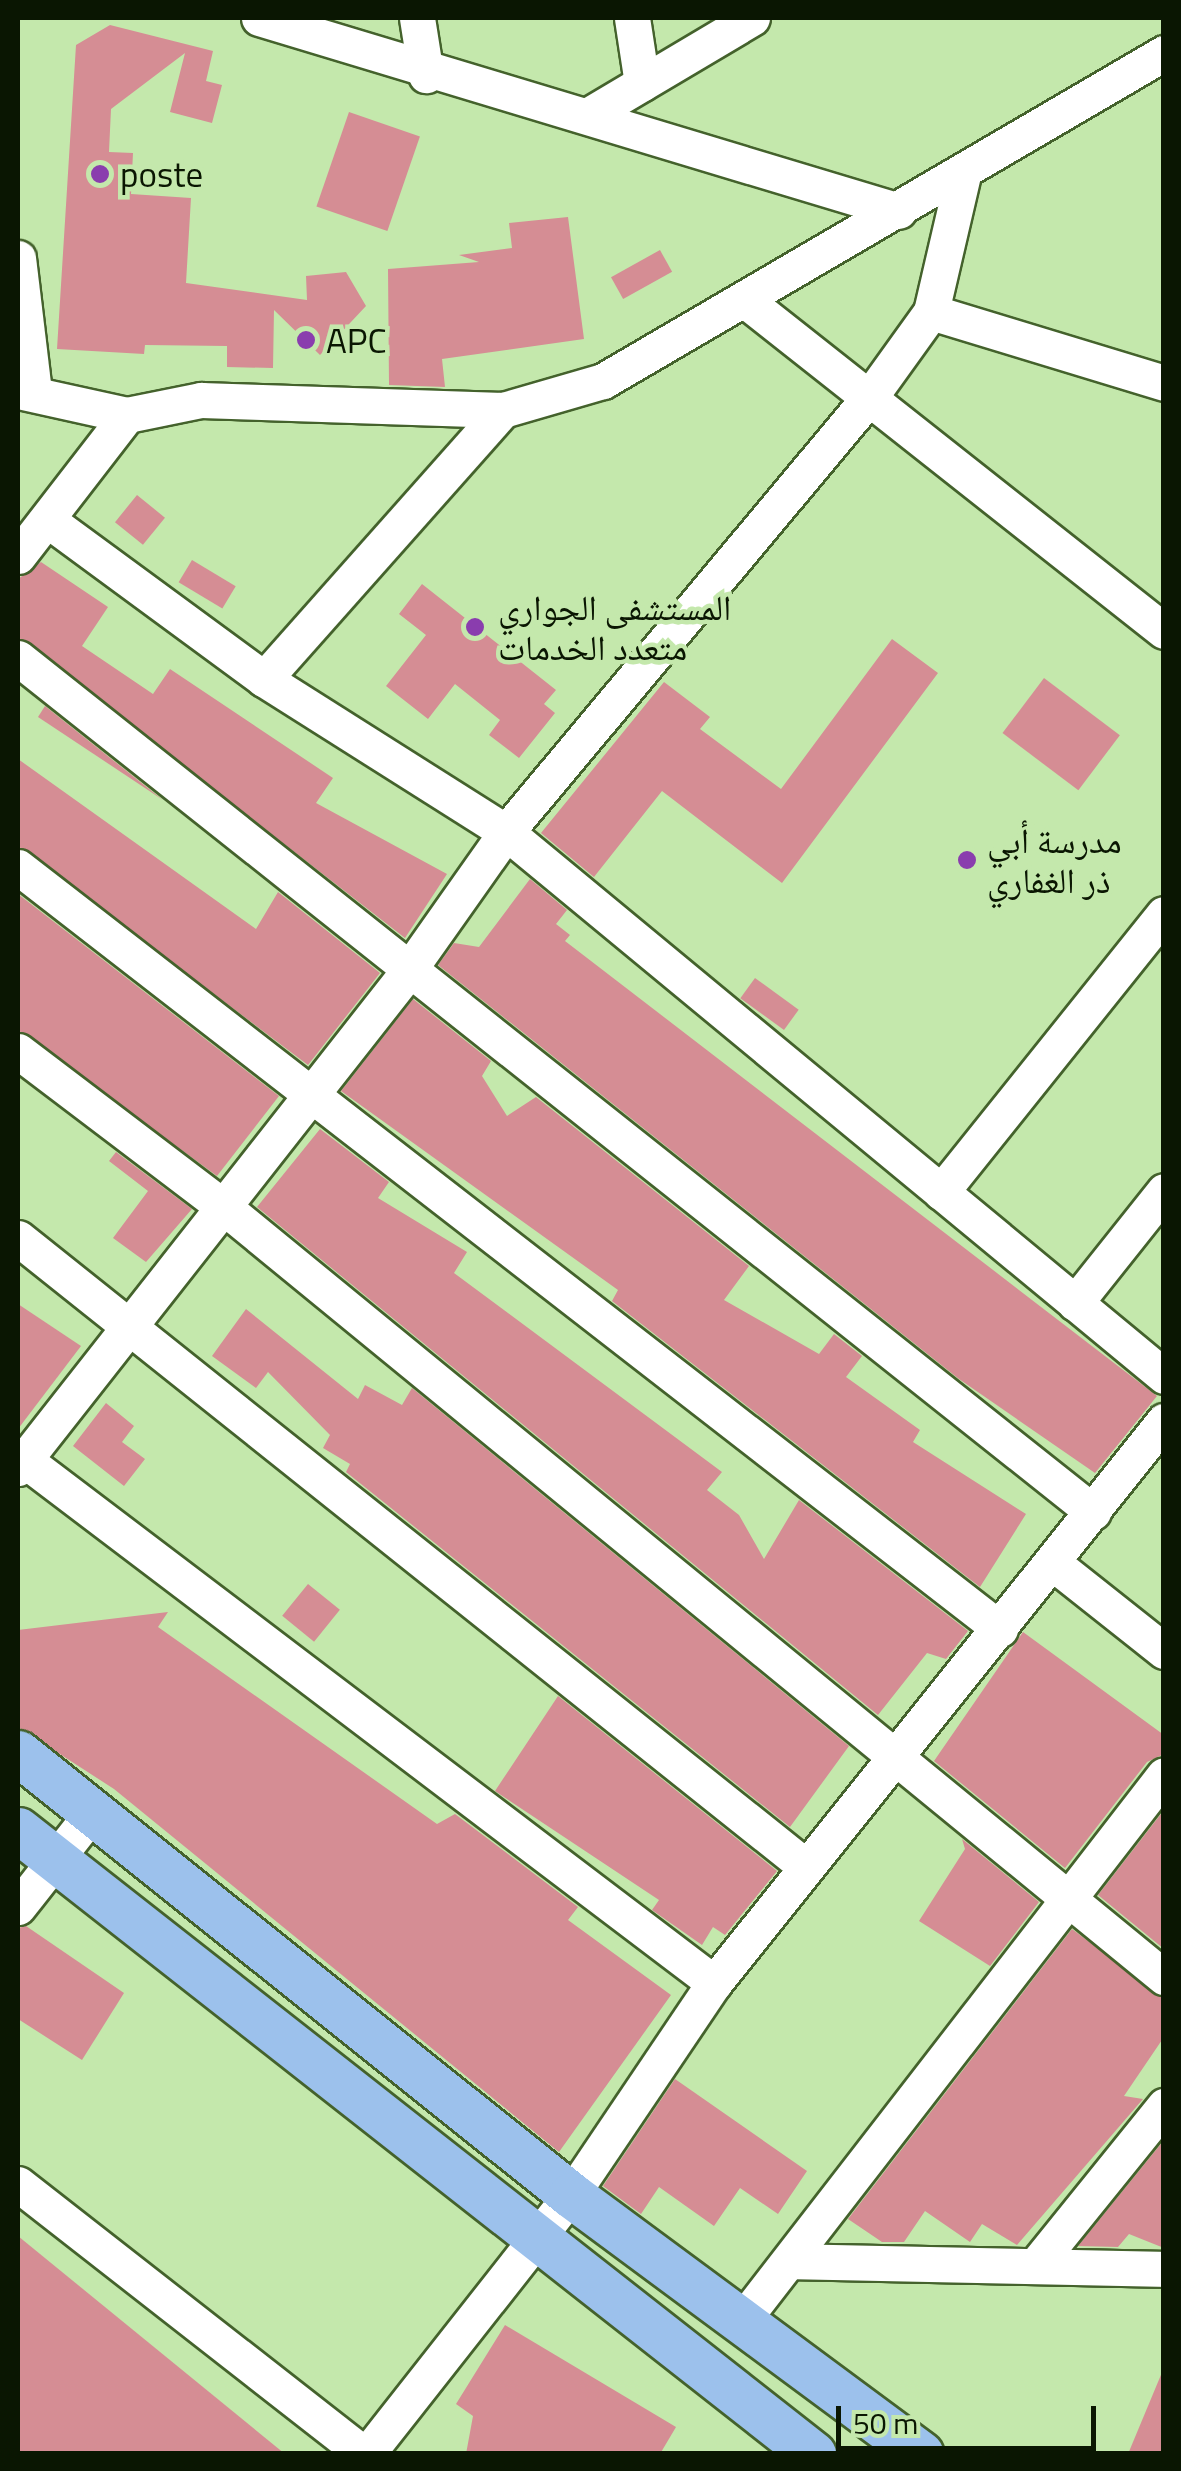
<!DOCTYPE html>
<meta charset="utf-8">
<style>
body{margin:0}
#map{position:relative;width:1181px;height:2471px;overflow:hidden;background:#c4e8ac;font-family:"Titillium Web","Noto Naskh Arabic",sans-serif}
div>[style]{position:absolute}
.building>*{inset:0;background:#d58d94;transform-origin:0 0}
.roads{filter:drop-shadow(2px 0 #44622c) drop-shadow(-2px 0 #44622c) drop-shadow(0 2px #44622c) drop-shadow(0 -2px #44622c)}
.minor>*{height:35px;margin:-17.5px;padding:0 17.5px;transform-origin:17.5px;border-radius:17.5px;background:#fff}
.major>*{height:45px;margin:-22.5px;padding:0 22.5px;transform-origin:22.5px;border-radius:22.5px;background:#9cc1ec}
.dots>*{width:28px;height:28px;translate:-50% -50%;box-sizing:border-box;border:5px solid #c4e8ac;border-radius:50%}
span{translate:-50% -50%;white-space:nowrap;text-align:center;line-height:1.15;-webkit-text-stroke:9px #c4e8ac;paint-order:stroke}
.poi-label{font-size:35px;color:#0a1602}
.left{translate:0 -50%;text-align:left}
.frame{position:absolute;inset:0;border:20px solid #0a1602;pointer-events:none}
.scale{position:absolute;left:836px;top:2406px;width:260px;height:45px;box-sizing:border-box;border:5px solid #0a1602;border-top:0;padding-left:12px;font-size:30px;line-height:35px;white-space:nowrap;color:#0a1602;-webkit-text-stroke:8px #c4e8ac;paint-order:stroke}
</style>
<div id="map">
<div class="building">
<div style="clip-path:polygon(110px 25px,213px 51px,206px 81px,222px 85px,212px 123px,170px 112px,185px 53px,111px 109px,109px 152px,133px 153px,131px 194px,191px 198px,186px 283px,307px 300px,306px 276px,346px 272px,366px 306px,320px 355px,274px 310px,273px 368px,227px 367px,227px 346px,145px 345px,144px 354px,57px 349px,76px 45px)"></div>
<div style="left:349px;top:112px;width:75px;height:100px;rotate:19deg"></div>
<div style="clip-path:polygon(568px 217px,584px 339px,442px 359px,445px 387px,389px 385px,388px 269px,479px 262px,459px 255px,512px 248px,509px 223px)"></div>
<div style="left:660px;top:250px;width:25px;height:56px;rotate:61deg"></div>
<div style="left:137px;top:495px;width:36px;height:35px;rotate:39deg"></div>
<div style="left:192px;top:560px;width:51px;height:26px;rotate:31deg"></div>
<div style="clip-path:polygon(41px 562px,108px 607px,82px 646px,153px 694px,170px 669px,333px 778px,316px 803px,447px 874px,405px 938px,18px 637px,18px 579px)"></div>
<div style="clip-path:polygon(422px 584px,556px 690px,544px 704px,555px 713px,519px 758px,489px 735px,500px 720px,455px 684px,428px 719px,386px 686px,426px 635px,399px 614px)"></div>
<div style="clip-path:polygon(892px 639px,938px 673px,782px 883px,662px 791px,594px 877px,541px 833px,664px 682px,710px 717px,700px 729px,781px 789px)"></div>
<div style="left:1044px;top:678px;width:95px;height:69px;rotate:37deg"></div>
<div style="clip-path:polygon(45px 706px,163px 800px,38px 717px)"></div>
<div style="clip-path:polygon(18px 759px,256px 929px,278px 892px,380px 973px,308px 1065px,18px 846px)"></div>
<div style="clip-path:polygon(530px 879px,567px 910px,556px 924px,570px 935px,565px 941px,1157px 1396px,1095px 1473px,959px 1379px,438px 965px,454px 943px,479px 947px)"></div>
<div style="clip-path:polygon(18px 894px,279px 1096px,217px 1176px,18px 1030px)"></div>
<div style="left:755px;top:978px;width:54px;height:25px;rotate:36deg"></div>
<div style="clip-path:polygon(413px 999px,491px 1061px,482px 1076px,507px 1116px,536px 1097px,749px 1266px,724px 1300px,819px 1354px,834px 1334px,862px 1356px,846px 1377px,920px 1430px,913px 1442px,1026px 1514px,980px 1587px,612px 1301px,618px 1290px,341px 1091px)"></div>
<div style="clip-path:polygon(320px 1129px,389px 1182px,378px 1198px,467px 1252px,454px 1273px,722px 1472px,707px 1490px,739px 1515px,764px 1559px,799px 1500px,968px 1631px,946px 1659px,927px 1653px,878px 1715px,257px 1207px)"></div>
<div style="clip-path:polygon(116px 1152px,192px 1209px,146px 1262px,113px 1238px,148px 1191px,109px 1161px)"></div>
<div style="clip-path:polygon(18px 1304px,81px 1346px,18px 1429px)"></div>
<div style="clip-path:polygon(246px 1309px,358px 1399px,365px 1385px,402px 1405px,412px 1388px,849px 1746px,790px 1827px,346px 1472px,350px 1464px,323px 1448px,330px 1435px,268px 1372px,256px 1388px,212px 1356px)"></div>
<div style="clip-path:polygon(106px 1403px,134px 1426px,122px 1442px,145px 1459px,124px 1486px,73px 1446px)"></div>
<div style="left:308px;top:1584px;width:41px;height:41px;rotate:39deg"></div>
<div style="clip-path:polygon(168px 1612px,158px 1627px,437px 1824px,455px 1814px,578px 1907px,568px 1920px,671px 1995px,559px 2152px,114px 1789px,18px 1727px,18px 1630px)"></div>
<div style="clip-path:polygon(1023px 1632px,1164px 1735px,1164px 1754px,1147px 1762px,1065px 1868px,934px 1761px)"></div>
<div style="clip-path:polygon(558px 1696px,777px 1871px,725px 1935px,713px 1927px,702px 1945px,652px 1910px,659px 1900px,495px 1791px)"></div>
<div style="clip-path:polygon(1164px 1810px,1164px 1949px,1098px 1895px)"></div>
<div style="clip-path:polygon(962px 1839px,1039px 1902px,990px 1966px,919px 1921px,965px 1849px)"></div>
<div style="clip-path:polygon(26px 1926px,124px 1993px,82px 2060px,18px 2019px,18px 1928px)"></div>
<div style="clip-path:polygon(1072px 1929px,1164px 1998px,1164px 2037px,1124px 2096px,1143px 2099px,1017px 2245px,982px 2224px,970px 2242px,925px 2211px,904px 2242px,882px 2242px,848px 2219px)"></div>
<div style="clip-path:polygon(675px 2079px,807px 2171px,778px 2214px,740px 2188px,714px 2226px,659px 2187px,641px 2214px,603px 2186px)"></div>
<div style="clip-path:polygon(1164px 2140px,1164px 2248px,1129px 2234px,1118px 2247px,1078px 2246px)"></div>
<div style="clip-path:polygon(18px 2236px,285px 2454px,18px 2454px)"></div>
<div style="clip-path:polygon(505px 2325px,676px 2427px,660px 2454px,466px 2454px,473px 2416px,456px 2404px)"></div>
<div style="clip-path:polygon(1163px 2370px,1164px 2454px,1128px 2454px)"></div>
</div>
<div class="roads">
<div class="minor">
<div style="left:259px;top:18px;width:668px;rotate:16.78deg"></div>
<div style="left:417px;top:18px;width:58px;rotate:81deg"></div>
<div style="left:632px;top:18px;width:66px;rotate:81.3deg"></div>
<div style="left:592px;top:113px;width:186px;rotate:-30.7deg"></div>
<div style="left:18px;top:258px;width:135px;rotate:83.2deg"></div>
<div style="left:745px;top:300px;width:534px;rotate:38.31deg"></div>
<div style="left:931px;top:312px;width:244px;rotate:16.9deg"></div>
<div style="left:18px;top:391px;width:112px;rotate:12.4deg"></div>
<div style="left:127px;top:415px;width:76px;rotate:-11.5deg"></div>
<div style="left:201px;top:400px;width:302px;rotate:1.9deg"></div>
<div style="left:503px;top:410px;width:104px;rotate:-16.2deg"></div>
<div style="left:603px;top:381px;width:650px;rotate:-30.31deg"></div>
<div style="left:49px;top:521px;width:267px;rotate:36.3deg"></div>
<div style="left:264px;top:679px;width:286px;rotate:32.3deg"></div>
<div style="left:506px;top:832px;width:854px;rotate:39.58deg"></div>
<div style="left:18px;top:556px;width:178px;rotate:-52.3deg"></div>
<div style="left:18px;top:658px;width:1373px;rotate:38.46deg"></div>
<div style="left:264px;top:679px;width:360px;rotate:-48.4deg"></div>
<div style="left:18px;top:867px;width:1243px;rotate:37.81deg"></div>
<div style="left:18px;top:1051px;width:260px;rotate:37.2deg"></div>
<div style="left:225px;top:1208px;width:1214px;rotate:39.32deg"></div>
<div style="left:941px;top:1192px;width:356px;rotate:-51.3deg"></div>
<div style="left:18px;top:1238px;width:1007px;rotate:38.59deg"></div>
<div style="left:1075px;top:1303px;width:143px;rotate:-51.5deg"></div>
<div style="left:18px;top:1455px;width:874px;rotate:37.18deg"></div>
<div style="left:18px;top:1468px;width:628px;rotate:-51.85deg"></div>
<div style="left:406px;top:974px;width:174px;rotate:-54.8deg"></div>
<div style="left:506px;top:832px;width:571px;rotate:-50.12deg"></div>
<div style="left:872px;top:394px;width:101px;rotate:-54.3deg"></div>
<div style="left:931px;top:312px;width:142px;rotate:-76.9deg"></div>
<div style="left:1053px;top:1563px;width:142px;rotate:38.4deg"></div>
<div style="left:18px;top:1907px;width:120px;rotate:-51.8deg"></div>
<div style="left:18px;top:2184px;width:439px;rotate:38deg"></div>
<div style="left:790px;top:2261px;width:374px;rotate:1.2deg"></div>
<div style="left:1035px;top:2266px;width:206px;rotate:-51.1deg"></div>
<div style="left:741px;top:2322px;width:691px;rotate:-52.28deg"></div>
<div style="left:367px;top:2454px;width:330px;rotate:-51.8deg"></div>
<div style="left:571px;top:2195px;width:256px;rotate:-56deg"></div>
<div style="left:714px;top:1983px;width:720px;rotate:-51.32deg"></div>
</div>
<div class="major">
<div style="left:18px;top:1753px;width:708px;rotate:38.63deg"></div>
<div style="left:571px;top:2195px;width:435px;rotate:36.5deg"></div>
<div style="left:18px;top:1830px;width:1011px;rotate:38.13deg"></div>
</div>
</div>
<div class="dots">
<div style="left:100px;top:174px;background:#8a3dae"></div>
<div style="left:306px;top:340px;background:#8a3dae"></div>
<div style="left:475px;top:627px;background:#8a3dae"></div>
<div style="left:967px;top:860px;background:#8a3dae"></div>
</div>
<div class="poi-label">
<span class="left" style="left:120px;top:174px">poste</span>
<span class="left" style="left:326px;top:340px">APC</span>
<span class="left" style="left:498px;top:627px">المستشفى الجواري<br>متعدد الخدمات</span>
<span class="left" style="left:987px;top:860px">مدرسة أبي<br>ذر الغفاري</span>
</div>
<div class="frame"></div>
<div class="scale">50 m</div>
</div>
